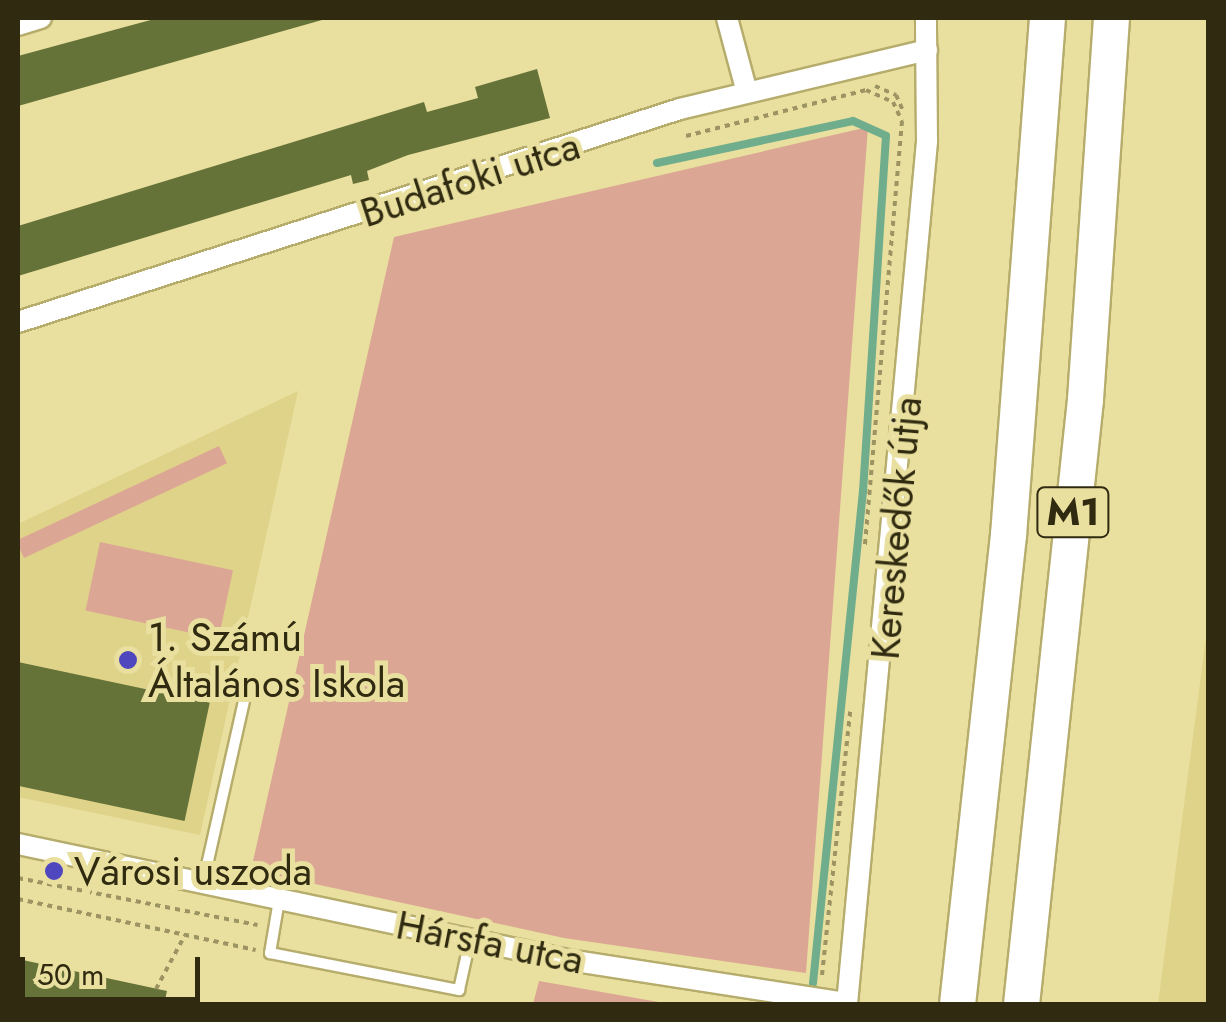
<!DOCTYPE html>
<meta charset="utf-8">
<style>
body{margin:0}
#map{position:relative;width:1226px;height:1022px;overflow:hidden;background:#e9df9e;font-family:Jost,sans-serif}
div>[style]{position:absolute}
.built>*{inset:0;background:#dfd38a}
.green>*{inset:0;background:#dca694;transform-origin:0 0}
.stream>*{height:8px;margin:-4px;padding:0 4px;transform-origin:4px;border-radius:4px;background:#6fad8c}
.building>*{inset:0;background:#657238;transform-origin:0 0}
.path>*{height:4px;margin-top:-2px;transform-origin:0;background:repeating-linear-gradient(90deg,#9c9463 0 5px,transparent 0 10px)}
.roads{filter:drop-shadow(2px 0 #b6ac6c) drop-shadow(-2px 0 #b6ac6c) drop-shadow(0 2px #b6ac6c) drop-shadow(0 -2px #b6ac6c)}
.lane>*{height:10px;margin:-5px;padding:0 5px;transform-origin:5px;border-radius:5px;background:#fff}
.street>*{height:20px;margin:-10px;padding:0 10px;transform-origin:10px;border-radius:10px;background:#fff}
.highway>*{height:35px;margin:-17.5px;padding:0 17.5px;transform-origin:17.5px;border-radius:17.5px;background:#fff}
.dots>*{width:28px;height:28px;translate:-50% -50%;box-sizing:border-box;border:5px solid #e9df9e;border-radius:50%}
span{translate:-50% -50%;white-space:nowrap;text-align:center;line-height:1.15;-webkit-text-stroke:10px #e9df9e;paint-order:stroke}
.shield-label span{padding:2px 8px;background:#e9df9e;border:2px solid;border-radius:8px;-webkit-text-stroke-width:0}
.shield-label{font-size:38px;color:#2f2a10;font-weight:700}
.street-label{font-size:40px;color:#2f2a10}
.poi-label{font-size:40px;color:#2f2a10}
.left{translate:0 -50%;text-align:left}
.frame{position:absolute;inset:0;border:20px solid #2f2a10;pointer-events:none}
.scale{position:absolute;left:20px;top:957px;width:180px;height:45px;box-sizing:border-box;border:5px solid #2f2a10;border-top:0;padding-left:12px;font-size:30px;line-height:35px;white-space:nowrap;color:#2f2a10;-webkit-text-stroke:8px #e9df9e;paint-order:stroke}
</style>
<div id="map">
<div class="built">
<div style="clip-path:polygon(298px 391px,200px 835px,18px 797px,18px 524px)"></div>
<div style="clip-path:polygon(1208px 622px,1208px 1004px,1158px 1004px)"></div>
</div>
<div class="green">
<div style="clip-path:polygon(868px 127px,806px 973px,564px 938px,251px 870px,394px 237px)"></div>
<div style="left:219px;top:446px;width:19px;height:224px;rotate:65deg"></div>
<div style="left:100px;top:542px;width:136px;height:70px;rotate:12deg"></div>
<div style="clip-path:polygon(539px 981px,670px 1004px,533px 1004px)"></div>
</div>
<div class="stream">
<div style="left:657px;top:163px;width:200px;rotate:-12.1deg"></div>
<div style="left:853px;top:121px;width:36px;rotate:24deg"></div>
<div style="left:886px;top:136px;width:356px;rotate:93.7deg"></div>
<div style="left:863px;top:491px;width:495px;rotate:95.8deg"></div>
</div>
<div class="building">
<div style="clip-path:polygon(158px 18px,329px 18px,18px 106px,18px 56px)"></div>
<div style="clip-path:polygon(537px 69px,550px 118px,408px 155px,367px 171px,369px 180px,353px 184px,351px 175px,18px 276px,18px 226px,424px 102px,427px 112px,478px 98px,475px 87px)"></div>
<div style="left:18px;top:662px;width:196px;height:121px;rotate:12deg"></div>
<div style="clip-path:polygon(18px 959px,167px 991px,164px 1004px,18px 1004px)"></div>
</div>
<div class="path">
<div style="left:875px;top:86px;width:23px;rotate:23deg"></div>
<div style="left:896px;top:95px;width:17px;rotate:66deg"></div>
<div style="left:686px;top:136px;width:186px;rotate:-14.3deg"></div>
<div style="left:866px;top:90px;width:30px;rotate:24deg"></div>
<div style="left:893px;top:102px;width:21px;rotate:65deg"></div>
<div style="left:902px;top:121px;width:429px;rotate:95deg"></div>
<div style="left:18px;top:878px;width:244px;rotate:11.1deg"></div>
<div style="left:18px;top:899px;width:243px;rotate:12.1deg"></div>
<div style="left:822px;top:975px;width:265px;rotate:-83.9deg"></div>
<div style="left:156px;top:989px;width:61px;rotate:-61.8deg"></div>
</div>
<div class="roads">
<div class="lane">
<div style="left:203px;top:883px;width:187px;rotate:-77.3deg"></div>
<div style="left:279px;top:900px;width:54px;rotate:99.6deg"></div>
<div style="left:270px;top:953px;width:193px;rotate:11.1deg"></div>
<div style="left:459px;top:990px;width:51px;rotate:-77.6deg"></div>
</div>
<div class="street">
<div style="left:727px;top:18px;width:73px;rotate:75deg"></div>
<div style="left:18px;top:25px;width:24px;rotate:-17deg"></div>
<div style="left:18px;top:322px;width:695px;rotate:-17.84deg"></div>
<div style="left:680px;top:109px;width:254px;rotate:-13.4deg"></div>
<div style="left:18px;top:844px;width:562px;rotate:11.91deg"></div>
<div style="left:568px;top:960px;width:282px;rotate:8.8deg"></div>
<div style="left:847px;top:1004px;width:867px;rotate:-84.7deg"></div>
<div style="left:927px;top:141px;width:123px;rotate:-90.5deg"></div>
</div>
<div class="highway">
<div style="left:957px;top:1004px;width:472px;rotate:-83.8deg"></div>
<div style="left:1008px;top:535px;width:518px;rotate:-85.69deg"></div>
<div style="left:1021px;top:1004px;width:608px;rotate:-83.96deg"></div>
<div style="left:1085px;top:399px;width:382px;rotate:-86.1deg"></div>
</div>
</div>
<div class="dots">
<div style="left:128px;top:660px;background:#4f47be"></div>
<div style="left:54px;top:871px;background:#4f47be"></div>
</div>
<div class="shield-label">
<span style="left:1073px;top:512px">M1</span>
</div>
<div class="street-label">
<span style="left:470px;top:179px;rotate:-18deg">Budafoki utca</span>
<span style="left:896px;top:528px;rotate:-85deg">Kereskedők útja</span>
<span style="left:490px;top:942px;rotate:11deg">Hársfa utca</span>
</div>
<div class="poi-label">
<span class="left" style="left:148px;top:660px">1. Számú<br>Általános Iskola</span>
<span class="left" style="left:74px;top:871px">Városi uszoda</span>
</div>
<div class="frame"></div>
<div class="scale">50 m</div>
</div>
